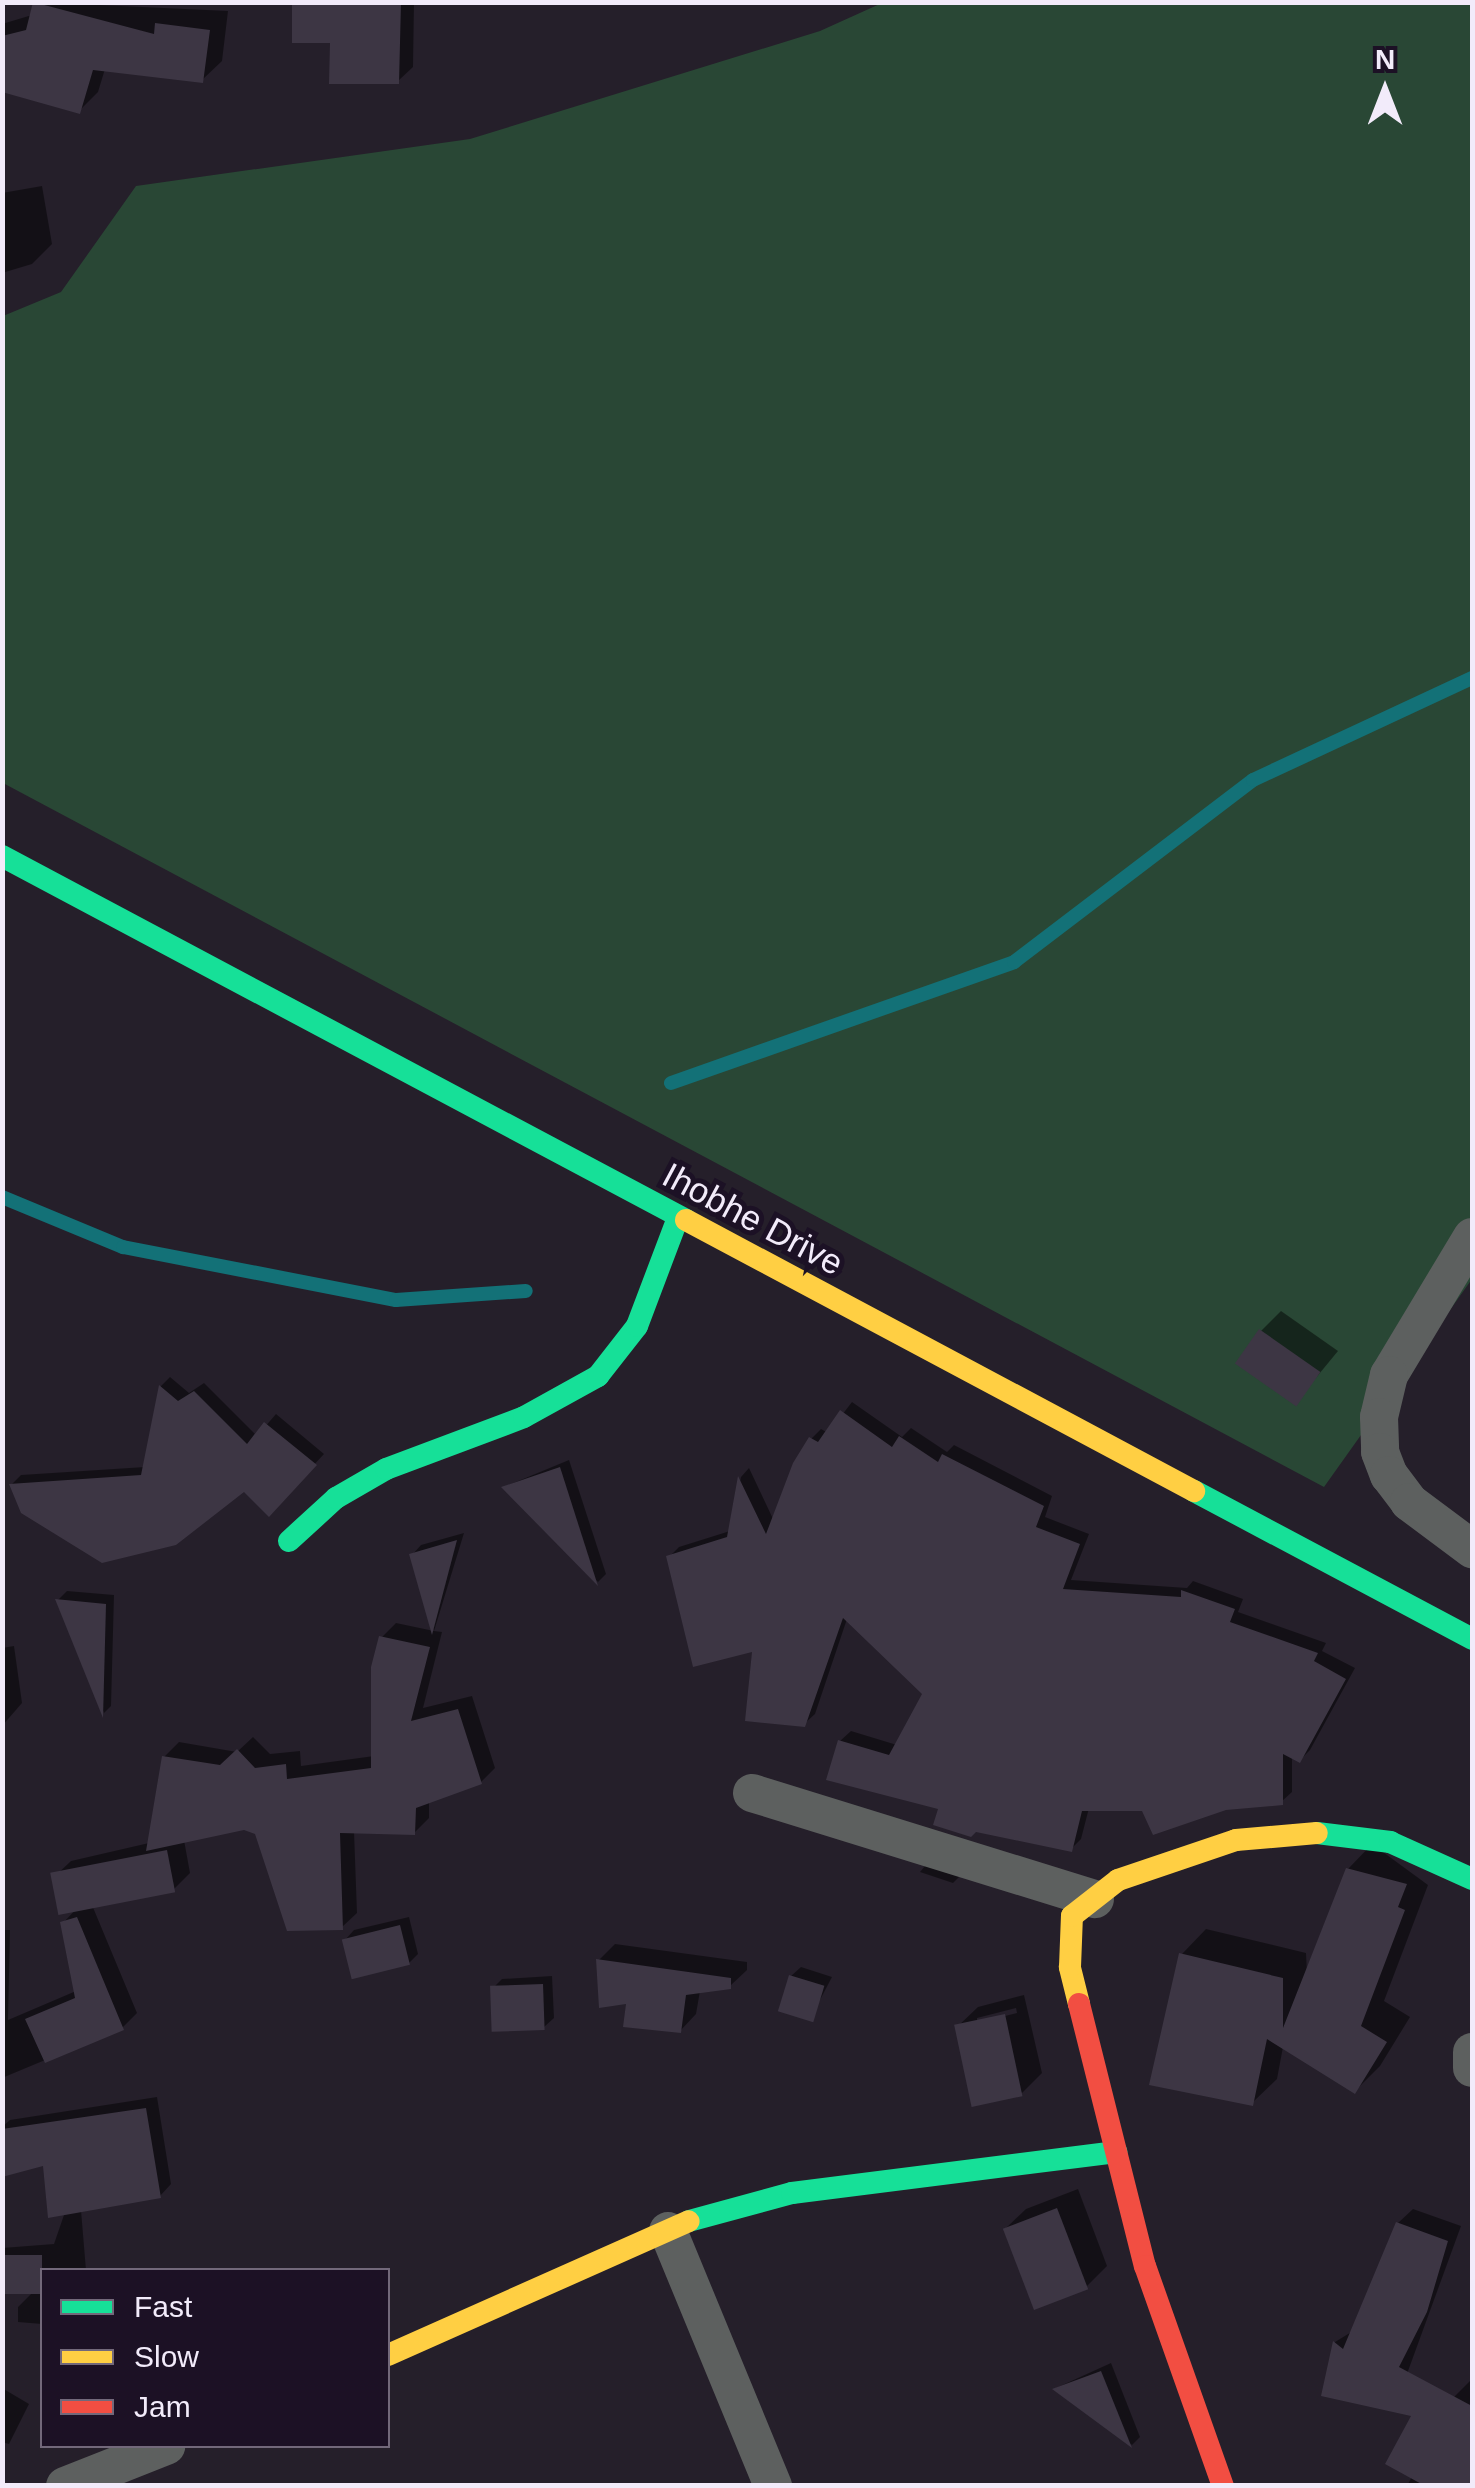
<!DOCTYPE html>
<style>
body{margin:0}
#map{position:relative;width:1475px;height:2488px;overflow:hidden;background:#251f2a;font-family:Helvetica,sans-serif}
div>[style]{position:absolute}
.green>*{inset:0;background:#294735}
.shadow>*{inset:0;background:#0007}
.stream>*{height:14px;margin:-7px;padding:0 7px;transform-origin:7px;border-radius:7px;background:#137177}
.building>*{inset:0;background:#3d3644;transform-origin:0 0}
.street>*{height:38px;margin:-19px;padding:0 19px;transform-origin:19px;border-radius:19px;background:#5d605f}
.fast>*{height:22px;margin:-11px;padding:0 11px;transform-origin:11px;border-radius:11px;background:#16e098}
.slow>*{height:22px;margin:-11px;padding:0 11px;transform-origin:11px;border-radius:11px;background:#ffcf43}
.jam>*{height:22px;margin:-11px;padding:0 11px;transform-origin:11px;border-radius:11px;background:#f24e42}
span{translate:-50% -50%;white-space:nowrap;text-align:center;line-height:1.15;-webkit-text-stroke:10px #1c1125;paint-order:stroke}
.street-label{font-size:35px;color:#f2ebfa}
.frame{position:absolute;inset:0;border:5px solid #f2ebfa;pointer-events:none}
.legend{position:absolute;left:40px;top:2268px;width:350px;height:180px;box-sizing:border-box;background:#1c1125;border:2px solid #72687a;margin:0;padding:12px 18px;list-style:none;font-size:30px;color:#f2ebfa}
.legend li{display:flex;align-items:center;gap:20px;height:50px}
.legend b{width:50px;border:2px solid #72687a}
.north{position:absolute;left:1335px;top:40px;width:100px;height:100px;-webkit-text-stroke:8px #1c1125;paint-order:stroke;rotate:0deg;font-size:28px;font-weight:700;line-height:40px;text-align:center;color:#f2ebfa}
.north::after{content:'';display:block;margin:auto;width:35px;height:45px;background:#f2ebfa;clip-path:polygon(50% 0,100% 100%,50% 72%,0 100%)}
</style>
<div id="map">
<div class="green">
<div style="clip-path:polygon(882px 3px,1472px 3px,1472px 1279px,1324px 1487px,3px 783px,3px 316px,61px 292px,136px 186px,470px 139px,820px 31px)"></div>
</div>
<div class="shadow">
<div style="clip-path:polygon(36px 2px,228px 11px,222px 61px,202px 80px,105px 69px,98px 92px,79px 111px,2px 91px,2px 24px,32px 15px)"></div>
<div style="clip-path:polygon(295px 2px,414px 2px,413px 67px,398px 81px,332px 41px)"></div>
<div style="clip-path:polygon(42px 186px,52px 244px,32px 264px,2px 273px,2px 193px)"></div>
<div style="clip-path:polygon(1281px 1311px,1338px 1351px,1296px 1402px,1261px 1331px)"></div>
<div style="clip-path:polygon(170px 1377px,189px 1393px,204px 1383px,257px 1436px,276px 1414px,324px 1454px,269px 1513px,245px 1489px,12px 1484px,21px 1475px,145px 1467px,161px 1386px)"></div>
<div style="clip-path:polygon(852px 1402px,902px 1437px,911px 1428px,947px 1452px,954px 1445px,1052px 1496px,1045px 1517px,1089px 1534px,1071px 1580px,1187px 1588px,1193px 1581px,1243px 1599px,1238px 1612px,1326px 1643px,1322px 1651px,1355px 1668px,1310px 1750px,1300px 1760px,1292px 1756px,1292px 1792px,1281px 1802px,1089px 1808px,1081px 1839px,1071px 1849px,941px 1808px,840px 1741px,851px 1731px,897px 1745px,925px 1693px,847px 1619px,815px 1714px,804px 1724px,755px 1649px,669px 1557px,679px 1547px,730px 1531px,741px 1477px,749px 1468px,774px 1521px,811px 1439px,821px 1429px,828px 1433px)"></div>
<div style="clip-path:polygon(569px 1460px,606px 1574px,598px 1582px,504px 1487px)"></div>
<div style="clip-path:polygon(464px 1533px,434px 1631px,442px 1632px,423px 1708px,472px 1696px,495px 1768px,481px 1782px,429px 1801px,429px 1818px,414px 1833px,354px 1831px,357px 1913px,342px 1927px,257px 1832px,244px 1828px,184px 1840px,190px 1873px,174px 1889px,92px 1905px,137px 2013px,122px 2028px,2px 2078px,2px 1930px,10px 1930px,8px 2020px,76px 1991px,63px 1923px,78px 1907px,54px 1877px,71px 1861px,149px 1843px,164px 1757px,179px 1742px,237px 1752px,253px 1737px,270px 1754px,300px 1751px,301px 1766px,374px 1756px,382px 1637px,396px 1623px,434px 1631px,412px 1555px,421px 1545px)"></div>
<div style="clip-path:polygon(67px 1591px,114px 1595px,111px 1706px,104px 1713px,58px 1600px)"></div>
<div style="clip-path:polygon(14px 1646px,22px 1703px,2px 1726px,2px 1648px)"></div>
<div style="clip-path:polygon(1372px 1844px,1428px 1885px,1384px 2001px,1410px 2017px,1380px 2066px,1355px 2091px,1283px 2047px,1277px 2079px,1252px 2103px,1182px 1954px,1206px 1929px,1306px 1953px,1307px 1974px,1348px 1869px)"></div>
<div style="clip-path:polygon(930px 1860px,962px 1874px,953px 1883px,920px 1872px)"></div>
<div style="clip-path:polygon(409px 1917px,418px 1954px,409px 1963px,345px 1940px,354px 1930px)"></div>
<div style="clip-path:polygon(615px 1944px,747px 1962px,747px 1970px,730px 1986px,700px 1991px,696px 2014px,680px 2031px,629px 2001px,599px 1960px)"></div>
<div style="clip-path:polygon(801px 1967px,832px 1977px,810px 2019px,791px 1976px)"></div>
<div style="clip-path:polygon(552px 1976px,554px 2018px,544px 2027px,492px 1989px,502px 1979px)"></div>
<div style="clip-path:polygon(evenodd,1024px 1995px,1042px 2073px,1022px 2093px,957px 2027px,978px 2007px,1024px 1995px,1016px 2008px,1017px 2013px,977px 2023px,977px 2018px,1016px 2008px)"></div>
<div style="clip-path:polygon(157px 2097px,171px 2184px,160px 2196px,81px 2210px,86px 2270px,42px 2270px,42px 2324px,18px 2322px,18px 2307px,33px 2292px,2px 2294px,2px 2248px,54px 2244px,65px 2212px,45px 2163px,2px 2147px,2px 2127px,10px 2120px)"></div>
<div style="clip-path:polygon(1078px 2189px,1107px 2266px,1086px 2287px,1005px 2229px,1026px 2209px)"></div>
<div style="clip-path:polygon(1413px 2209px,1461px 2226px,1400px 2393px,1324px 2394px,1335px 2342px,1353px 2331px,1398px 2223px)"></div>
<div style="clip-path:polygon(1111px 2363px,1140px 2437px,1132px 2445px,1056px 2388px)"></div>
<div style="clip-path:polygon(1472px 2379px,1472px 2469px,1460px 2486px,1407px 2486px,1454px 2397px)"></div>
<div style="clip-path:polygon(2px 2388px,29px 2404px,9px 2444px,2px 2442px)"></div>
</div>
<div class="stream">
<div style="left:671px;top:1083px;width:364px;rotate:-19.4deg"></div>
<div style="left:1014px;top:962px;width:300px;rotate:-37.3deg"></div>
<div style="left:1253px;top:780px;width:242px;rotate:-25deg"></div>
<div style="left:2px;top:1197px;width:131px;rotate:22.5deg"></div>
<div style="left:123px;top:1247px;width:278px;rotate:11deg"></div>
<div style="left:396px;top:1300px;width:130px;rotate:-4deg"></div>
</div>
<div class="building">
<div style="clip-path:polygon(33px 2px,154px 34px,155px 23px,210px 30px,203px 83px,93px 70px,80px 114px,2px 92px,2px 36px,26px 30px)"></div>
<div style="clip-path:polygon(292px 2px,401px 2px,399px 84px,329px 84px,330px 43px,292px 43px)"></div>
<div style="left:1259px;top:1329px;width:75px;height:42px;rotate:35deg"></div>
<div style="clip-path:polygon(159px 1385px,178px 1401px,194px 1391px,247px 1444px,264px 1422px,317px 1465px,269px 1517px,244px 1492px,176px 1545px,102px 1563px,21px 1513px,9px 1484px,141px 1475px)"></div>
<div style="clip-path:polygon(840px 1410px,892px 1447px,899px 1436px,938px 1462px,942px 1454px,1044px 1506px,1036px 1527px,1080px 1544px,1063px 1589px,1181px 1597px,1181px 1590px,1235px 1609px,1230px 1622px,1318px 1653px,1314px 1661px,1346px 1679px,1300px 1763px,1283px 1754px,1283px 1805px,1226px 1810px,1153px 1835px,1142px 1811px,1082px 1811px,1072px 1852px,976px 1832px,971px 1837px,933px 1825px,938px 1809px,826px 1780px,838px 1740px,889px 1755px,922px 1694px,843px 1618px,805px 1727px,745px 1721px,752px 1652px,693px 1667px,666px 1556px,727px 1537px,738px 1476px,766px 1534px,793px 1463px,809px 1437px,818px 1442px)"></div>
<div style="clip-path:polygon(560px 1467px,598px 1586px,501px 1487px)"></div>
<div style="clip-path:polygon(457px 1540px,432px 1635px,409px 1554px)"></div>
<div style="clip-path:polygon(55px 1599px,106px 1604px,103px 1718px)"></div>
<div style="clip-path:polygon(379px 1636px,430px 1647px,411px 1721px,458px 1709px,482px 1784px,416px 1808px,415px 1835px,340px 1833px,343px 1930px,287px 1931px,255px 1834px,244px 1830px,146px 1851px,162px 1756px,220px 1765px,237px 1749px,255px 1768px,286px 1764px,287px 1779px,371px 1768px,371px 1667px)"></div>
<div style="left:167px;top:1850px;width:43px;height:119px;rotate:79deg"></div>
<div style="clip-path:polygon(1346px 1868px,1407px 1884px,1398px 1907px,1405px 1910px,1361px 2026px,1387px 2042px,1355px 2094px,1267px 2039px,1253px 2106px,1149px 2085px,1179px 1953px,1283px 1978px,1283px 2028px)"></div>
<div style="clip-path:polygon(77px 1917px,124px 2030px,45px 2063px,25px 2019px,75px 1998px,60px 1922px)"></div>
<div style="left:400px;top:1925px;width:41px;height:60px;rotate:76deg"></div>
<div style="clip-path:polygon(596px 1959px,731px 1978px,731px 1989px,686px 1995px,681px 2033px,623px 2027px,626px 2004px,599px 2008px)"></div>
<div style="left:789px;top:1975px;width:37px;height:38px;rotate:17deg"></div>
<div style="left:543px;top:1984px;width:46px;height:53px;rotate:88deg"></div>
<div style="left:1005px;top:2014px;width:84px;height:52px;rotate:78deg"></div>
<div style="clip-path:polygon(146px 2108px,161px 2198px,48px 2218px,43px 2166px,2px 2177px,2px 2129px)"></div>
<div style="left:1057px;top:2208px;width:87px;height:58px;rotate:69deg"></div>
<div style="clip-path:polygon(1396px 2222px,1448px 2241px,1427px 2312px,1399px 2367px,1472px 2406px,1472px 2486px,1425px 2486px,1385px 2464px,1411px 2416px,1321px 2396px,1333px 2341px,1343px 2349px)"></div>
<div style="left:42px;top:2255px;width:39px;height:40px;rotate:90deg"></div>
<div style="clip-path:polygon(1101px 2371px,1132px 2448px,1052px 2389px)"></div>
</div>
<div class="street">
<div style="left:1472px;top:1237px;width:161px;rotate:121deg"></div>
<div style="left:1389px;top:1375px;width:43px;rotate:103.4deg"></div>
<div style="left:1379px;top:1417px;width:35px;rotate:88deg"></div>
<div style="left:1380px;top:1452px;width:25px;rotate:69deg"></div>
<div style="left:1389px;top:1475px;width:34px;rotate:53deg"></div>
<div style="left:1409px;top:1502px;width:79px;rotate:36.7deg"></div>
<div style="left:752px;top:1793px;width:359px;rotate:17.2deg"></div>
<div style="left:1472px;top:2052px;width:16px;rotate:90deg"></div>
<div style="left:668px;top:2231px;width:276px;rotate:67.6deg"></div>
<div style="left:65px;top:2486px;width:109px;rotate:-21.6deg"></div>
</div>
<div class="fast">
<div style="left:2px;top:856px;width:775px;rotate:28.02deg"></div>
<div style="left:1194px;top:1491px;width:315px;rotate:28deg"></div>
<div style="left:289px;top:1541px;width:64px;rotate:-42.5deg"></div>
<div style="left:336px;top:1498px;width:58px;rotate:-30.1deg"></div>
<div style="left:386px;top:1469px;width:147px;rotate:-20.6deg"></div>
<div style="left:524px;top:1417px;width:85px;rotate:-29deg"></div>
<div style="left:598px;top:1376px;width:63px;rotate:-52deg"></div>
<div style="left:637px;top:1326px;width:113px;rotate:-69.3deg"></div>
<div style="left:1317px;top:1833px;width:74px;rotate:7deg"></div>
<div style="left:1390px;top:1842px;width:90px;rotate:24.3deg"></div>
<div style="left:689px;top:2221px;width:107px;rotate:-15.2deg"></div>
<div style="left:792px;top:2193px;width:327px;rotate:-7.2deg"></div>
</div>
<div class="slow">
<div style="left:686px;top:1220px;width:576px;rotate:28.08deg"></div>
<div style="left:1079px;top:2004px;width:38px;rotate:-104deg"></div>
<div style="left:1070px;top:1967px;width:51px;rotate:-87.8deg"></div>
<div style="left:1072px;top:1916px;width:58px;rotate:-38deg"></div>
<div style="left:1118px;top:1880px;width:125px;rotate:-18.7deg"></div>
<div style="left:1236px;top:1840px;width:81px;rotate:-4.9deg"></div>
<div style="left:388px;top:2355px;width:329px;rotate:-24deg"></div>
</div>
<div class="jam">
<div style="left:1079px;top:2004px;width:270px;rotate:75.9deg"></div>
<div style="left:1145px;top:2266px;width:233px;rotate:70.5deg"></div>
</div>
<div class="street-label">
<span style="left:753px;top:1219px;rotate:28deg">Ihobhe Drive</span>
</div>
<div class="frame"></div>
<ul class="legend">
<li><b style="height:12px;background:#16e098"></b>Fast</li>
<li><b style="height:12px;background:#ffcf43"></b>Slow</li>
<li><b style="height:12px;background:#f24e42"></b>Jam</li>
</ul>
<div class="north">N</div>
</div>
